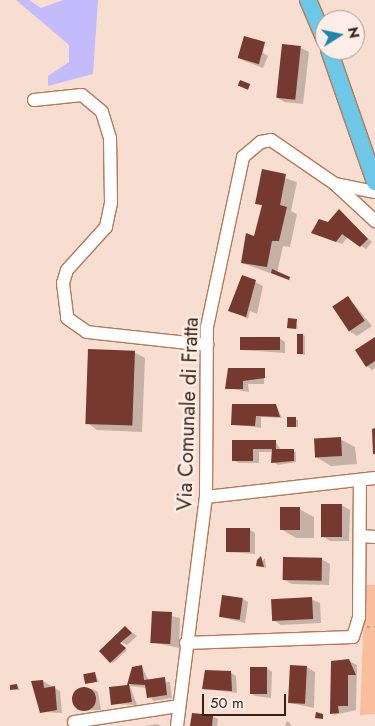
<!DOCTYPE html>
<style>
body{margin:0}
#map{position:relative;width:375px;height:726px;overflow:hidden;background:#f8ded0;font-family:Jost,sans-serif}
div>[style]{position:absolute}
.green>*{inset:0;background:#fbbe9c}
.water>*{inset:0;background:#c3bbfc}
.shadow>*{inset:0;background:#0003}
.building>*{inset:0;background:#753930;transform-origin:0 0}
.round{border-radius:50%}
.path>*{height:2px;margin-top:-1px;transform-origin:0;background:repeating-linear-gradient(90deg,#bca395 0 2.5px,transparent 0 6.5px)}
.roads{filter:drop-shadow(1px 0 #b47959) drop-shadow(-1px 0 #b47959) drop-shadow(0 1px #b47959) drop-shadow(0 -1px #b47959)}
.minor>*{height:12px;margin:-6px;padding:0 6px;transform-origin:6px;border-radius:6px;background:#fff}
.major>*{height:16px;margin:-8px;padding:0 8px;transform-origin:8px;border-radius:8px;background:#6cc8e6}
span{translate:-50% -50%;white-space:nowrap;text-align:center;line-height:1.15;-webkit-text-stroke:5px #fceee7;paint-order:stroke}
.street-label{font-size:20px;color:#371f12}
.north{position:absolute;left:315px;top:10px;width:50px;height:50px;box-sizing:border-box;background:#fceee7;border:1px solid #ad9b92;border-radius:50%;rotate:80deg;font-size:14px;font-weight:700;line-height:20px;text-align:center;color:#371f12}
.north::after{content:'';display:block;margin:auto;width:18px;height:22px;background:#1c86ae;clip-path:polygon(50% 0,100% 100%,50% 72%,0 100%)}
.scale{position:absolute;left:202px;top:694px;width:84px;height:22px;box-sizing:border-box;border:2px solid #371f12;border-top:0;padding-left:6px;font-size:15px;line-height:18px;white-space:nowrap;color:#371f12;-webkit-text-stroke:4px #fceee7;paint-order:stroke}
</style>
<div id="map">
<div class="green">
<div style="clip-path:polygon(365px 585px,375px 585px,375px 714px,360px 715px)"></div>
</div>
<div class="water">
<div style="clip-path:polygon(16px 0,29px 0,41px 8px,63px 0,98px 0,93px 74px,48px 86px,48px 76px,69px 62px,69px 45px)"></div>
</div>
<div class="shadow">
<div style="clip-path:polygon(264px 43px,263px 53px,268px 56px,263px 68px,242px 60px)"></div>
<div style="clip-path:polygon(301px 48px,309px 52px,303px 104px,285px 102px,277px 98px)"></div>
<div style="clip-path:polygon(263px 171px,297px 182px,291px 211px,297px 214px,290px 247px,283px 246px,277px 273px,292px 281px,242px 263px,255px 238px,263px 206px,257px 203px)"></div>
<div style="clip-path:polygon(339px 211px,372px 242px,366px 249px,348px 237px,342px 244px,312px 232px,319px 220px,328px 224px)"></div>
<div style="clip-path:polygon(255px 282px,263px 286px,257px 314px,250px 311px,248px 319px,230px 310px)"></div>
<div style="clip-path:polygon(348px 297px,372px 326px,357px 336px,349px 331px)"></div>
<div style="clip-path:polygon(296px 320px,298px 329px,288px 327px)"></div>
<div style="clip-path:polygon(303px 335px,305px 336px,305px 355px,298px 354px)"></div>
<div style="clip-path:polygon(279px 338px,285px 342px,285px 353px,242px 350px)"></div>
<div style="clip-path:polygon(375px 339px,375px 368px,372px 370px,367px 366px)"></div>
<div style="clip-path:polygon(134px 352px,145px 358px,142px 432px,97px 430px,87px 423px)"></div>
<div style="clip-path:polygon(265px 370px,264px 384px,248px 384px,249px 392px,227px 388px)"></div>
<div style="clip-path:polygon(276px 405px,282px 418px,261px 417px,261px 428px,232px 424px)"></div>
<div style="clip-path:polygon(288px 418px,298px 420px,298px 427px,288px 426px)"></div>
<div style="clip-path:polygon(340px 439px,355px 447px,357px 464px,331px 466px,316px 457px)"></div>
<div style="clip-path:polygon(233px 441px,275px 441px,281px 450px,296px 452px,296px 462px,278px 465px,273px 462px,273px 452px,259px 452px,259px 463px,239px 463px,233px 460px)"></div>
<div style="clip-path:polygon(341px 505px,350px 510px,349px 541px,330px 541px,322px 536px)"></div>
<div style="clip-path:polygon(299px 509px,314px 517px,314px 538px,296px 538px,281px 529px)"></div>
<div style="clip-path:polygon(249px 529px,255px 533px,255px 554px,228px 552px)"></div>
<div style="clip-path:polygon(265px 558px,266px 568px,258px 566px)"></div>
<div style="clip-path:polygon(321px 559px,330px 564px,329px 585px,292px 584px,283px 579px)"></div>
<div style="clip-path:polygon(243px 599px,248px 602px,245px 623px,220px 617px)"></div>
<div style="clip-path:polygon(311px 599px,320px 603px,321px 623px,281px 625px,273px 620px)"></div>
<div style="clip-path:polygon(153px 612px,180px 618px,179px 648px,151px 642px)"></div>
<div style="clip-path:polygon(125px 627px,137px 636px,127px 645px,119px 641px)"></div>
<div style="clip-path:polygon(117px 641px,127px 650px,113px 663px,111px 662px)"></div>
<div style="clip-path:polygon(349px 661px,357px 665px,356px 710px,334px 715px)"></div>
<div style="clip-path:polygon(142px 667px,149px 681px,170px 682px,172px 698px,153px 701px,147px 688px,130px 686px,137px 705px,113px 704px,111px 688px,132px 685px,129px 684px)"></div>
<div style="clip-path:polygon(307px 667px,315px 672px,314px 708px,290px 703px)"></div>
<div style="clip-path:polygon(267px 668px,272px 672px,271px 698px,255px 696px,250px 693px)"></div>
<div style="clip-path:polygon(95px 673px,99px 682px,85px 683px)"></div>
<div style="clip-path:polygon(231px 673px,236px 676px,237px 693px,204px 689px)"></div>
<div style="clip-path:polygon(43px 681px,60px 691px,62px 713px,41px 712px)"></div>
<div style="clip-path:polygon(17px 685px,20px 690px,12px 690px)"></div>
<div style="clip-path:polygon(93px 689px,98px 692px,101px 710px,77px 710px,75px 691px)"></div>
<div style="clip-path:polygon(212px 716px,218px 719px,217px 726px,192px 726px)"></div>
<div style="clip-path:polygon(287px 721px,290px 723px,291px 726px,285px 726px)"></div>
<div style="clip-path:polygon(157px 724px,161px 726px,145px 726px)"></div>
</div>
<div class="building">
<div style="left:244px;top:36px;width:22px;height:23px;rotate:16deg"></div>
<div style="left:282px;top:44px;width:19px;height:54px;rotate:6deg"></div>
<div style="left:240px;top:80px;width:11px;height:6px;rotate:22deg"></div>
<div style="clip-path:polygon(262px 169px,286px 174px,280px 205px,287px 207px,279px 241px,272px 241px,267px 267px,241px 263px,246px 233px,254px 236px,262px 205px,255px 204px)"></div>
<div style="clip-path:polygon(339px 209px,368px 239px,360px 247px,342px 234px,336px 242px,311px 233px,319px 219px,328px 222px)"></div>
<div style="clip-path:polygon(272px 269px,290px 277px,289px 280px,271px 273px)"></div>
<div style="clip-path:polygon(242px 275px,256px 280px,246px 317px,228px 311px)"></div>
<div style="left:348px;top:296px;width:30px;height:19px;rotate:56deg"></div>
<div style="left:288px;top:318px;width:9px;height:10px;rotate:6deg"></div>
<div style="left:297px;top:334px;width:6px;height:20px"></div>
<div style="left:240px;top:337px;width:40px;height:13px"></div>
<div style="clip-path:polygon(375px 337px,375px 361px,366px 367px,355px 350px)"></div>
<div style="left:88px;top:349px;width:47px;height:75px;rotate:2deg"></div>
<div style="clip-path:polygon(228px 368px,265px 368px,265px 378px,243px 381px,243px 389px,225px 389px)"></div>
<div style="clip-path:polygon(232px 404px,276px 404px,280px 417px,256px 416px,255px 426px,231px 425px)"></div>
<div style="left:287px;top:417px;width:9px;height:10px"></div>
<div style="clip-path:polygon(375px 428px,375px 454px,373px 454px,372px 429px)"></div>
<div style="left:341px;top:437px;width:19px;height:27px;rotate:87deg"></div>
<div style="clip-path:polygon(232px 440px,276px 440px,276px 449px,294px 449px,294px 461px,271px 463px,272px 449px,253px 449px,253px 461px,232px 461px)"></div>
<div style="left:321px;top:504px;width:21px;height:33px"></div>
<div style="left:280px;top:507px;width:20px;height:23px"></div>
<div style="left:250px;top:528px;width:24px;height:24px;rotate:90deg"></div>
<div style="clip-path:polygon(261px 556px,264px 567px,256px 566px,257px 560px)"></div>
<div style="left:283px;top:557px;width:39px;height:23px;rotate:1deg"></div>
<div style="left:222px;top:595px;width:21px;height:22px;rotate:8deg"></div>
<div style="left:312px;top:597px;width:22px;height:41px;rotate:87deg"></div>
<div style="left:152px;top:611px;width:20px;height:32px;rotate:3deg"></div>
<div style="clip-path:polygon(125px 626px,132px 633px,120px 643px,126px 648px,110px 663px,99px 651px)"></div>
<div style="clip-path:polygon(349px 659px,356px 675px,348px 675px,348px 706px,338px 706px,339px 713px,330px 714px,331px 661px)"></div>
<div style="clip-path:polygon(142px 665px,144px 680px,165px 677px,167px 695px,147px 698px,145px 685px,129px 684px,132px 702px,111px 705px,109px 687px,127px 685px,132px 667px)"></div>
<div style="left:290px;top:665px;width:17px;height:38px;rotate:3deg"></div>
<div style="left:250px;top:667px;width:17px;height:27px"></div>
<div style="clip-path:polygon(205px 670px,231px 671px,232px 691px,202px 689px)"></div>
<div style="left:95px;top:672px;width:10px;height:12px;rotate:79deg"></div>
<div style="clip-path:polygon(43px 680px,44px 688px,55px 686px,57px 710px,40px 713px,31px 681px)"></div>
<div style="clip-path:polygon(17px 684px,18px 689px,10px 690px,10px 685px)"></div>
<div class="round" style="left:72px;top:687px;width:24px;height:24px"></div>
<div style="clip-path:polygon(316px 712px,323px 714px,323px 719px,315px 718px)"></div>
<div style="clip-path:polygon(192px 713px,213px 715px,212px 726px,190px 726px)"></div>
</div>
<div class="path">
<div style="left:367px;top:627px;width:8px"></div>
</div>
<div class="roads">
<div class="minor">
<div style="left:34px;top:100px;width:48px;rotate:-5.9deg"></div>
<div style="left:82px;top:95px;width:26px;rotate:40deg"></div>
<div style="left:102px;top:112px;width:27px;rotate:73deg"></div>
<div style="left:110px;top:138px;width:65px;rotate:89.1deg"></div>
<div style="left:111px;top:203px;width:25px;rotate:102deg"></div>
<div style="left:106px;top:227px;width:58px;rotate:132.2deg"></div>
<div style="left:67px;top:270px;width:14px;rotate:107deg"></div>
<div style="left:63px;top:283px;width:35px;rotate:83deg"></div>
<div style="left:67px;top:318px;width:24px;rotate:35deg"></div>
<div style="left:87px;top:332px;width:121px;rotate:6.2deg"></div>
<div style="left:337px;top:186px;width:52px;rotate:42.6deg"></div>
<div style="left:206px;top:497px;width:170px;rotate:-6.4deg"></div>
<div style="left:360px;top:536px;width:15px;rotate:4deg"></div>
<div style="left:186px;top:643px;width:167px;rotate:-2.1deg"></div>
<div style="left:353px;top:637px;width:21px;rotate:-73deg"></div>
<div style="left:359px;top:617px;width:137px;rotate:-89.6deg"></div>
<div style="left:74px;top:722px;width:106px;rotate:-8.7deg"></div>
<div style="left:177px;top:726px;width:231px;rotate:-82.8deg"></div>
<div style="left:206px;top:497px;width:170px;rotate:-89.7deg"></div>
<div style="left:207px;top:327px;width:174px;rotate:-78deg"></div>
<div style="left:243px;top:157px;width:23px;rotate:-40deg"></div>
<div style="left:261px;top:142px;width:10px;rotate:-11deg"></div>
<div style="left:271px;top:140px;width:78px;rotate:34.5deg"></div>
<div style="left:335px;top:184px;width:41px;rotate:11.3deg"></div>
</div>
<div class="major">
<div style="left:308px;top:0;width:43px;rotate:67deg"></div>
<div style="left:329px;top:50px;width:140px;rotate:70.8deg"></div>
</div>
</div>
<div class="street-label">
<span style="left:188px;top:414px;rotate:-88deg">Via Comunale di Fratta</span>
</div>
<div class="north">N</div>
<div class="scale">50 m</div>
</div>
